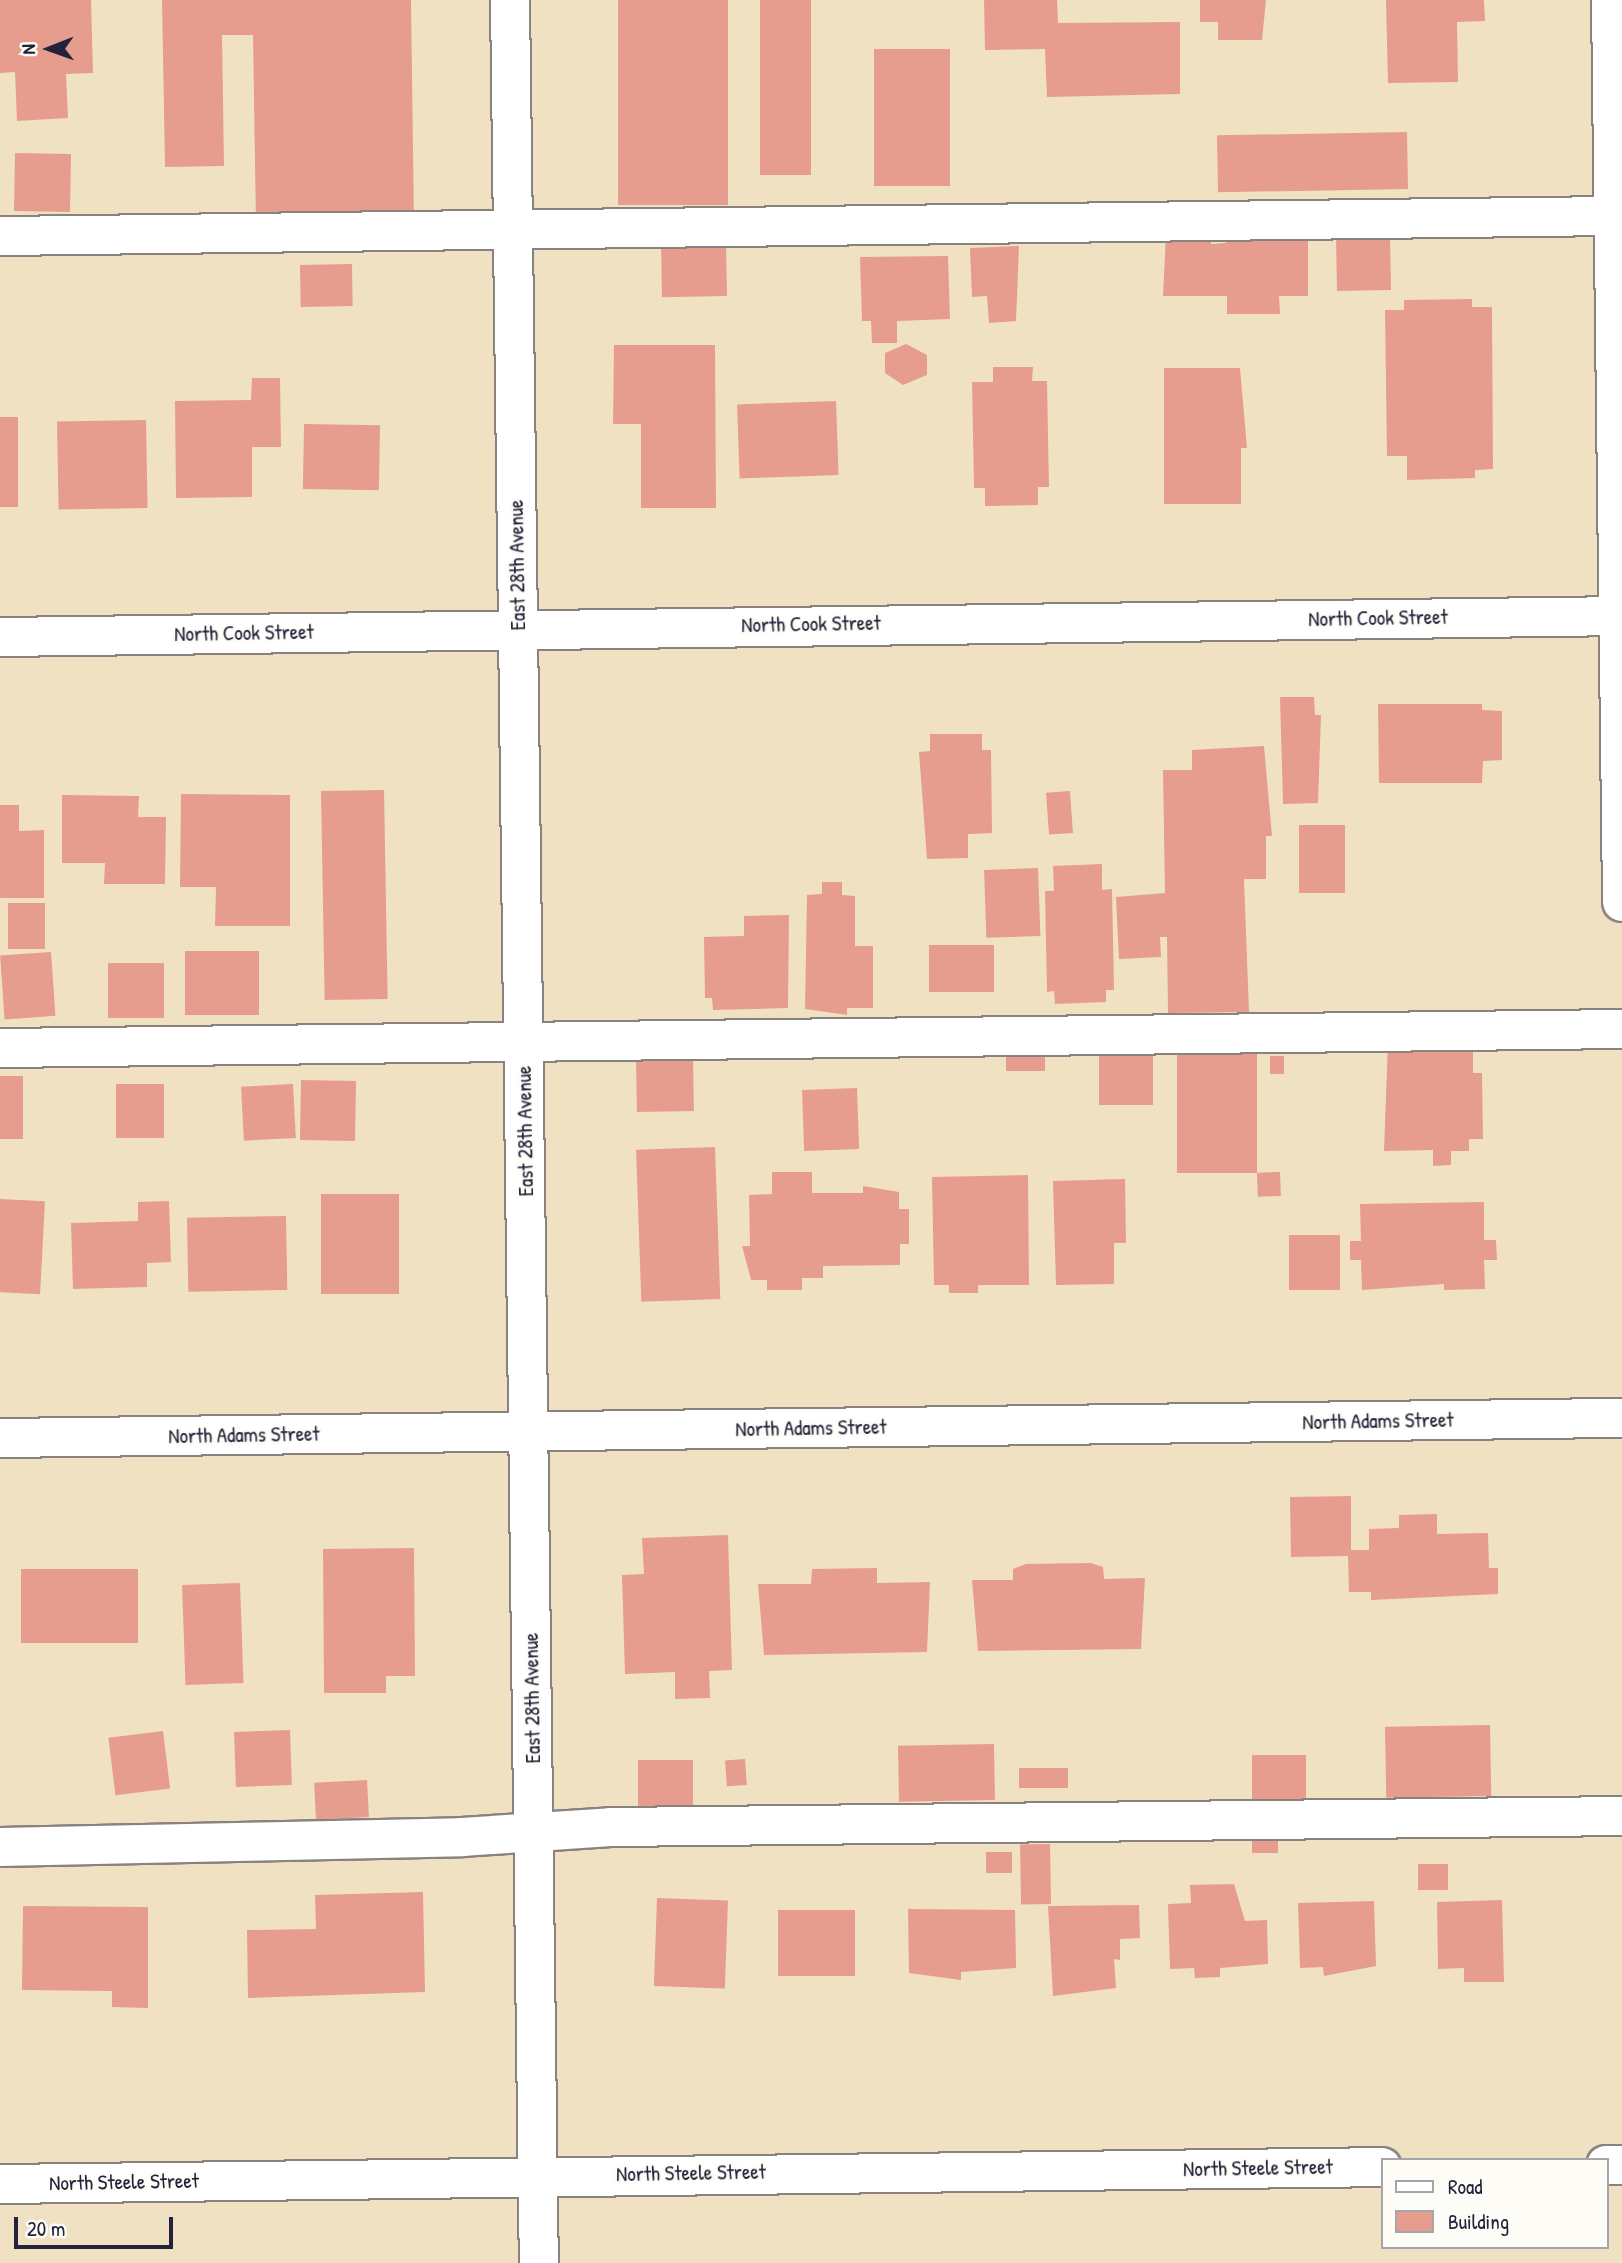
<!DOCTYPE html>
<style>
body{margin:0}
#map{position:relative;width:1622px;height:2263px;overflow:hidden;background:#f1e1c3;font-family:"Patrick Hand",sans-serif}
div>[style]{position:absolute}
.building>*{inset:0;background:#e69d8d;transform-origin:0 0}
.roads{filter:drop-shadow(2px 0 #8a827f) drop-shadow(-2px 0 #8a827f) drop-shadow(0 2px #8a827f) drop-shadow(0 -2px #8a827f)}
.minor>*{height:38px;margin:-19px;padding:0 19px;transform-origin:19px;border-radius:19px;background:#fff}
span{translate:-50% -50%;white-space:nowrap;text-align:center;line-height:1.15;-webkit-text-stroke:5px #fdfcf7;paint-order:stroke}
.street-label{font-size:21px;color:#22223b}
.legend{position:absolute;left:1381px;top:2158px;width:228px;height:91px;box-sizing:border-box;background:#fdfcf7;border:2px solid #a5a5ac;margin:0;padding:9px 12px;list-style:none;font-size:21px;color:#22223b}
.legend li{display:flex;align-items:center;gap:14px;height:35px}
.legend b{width:35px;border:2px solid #a5a5ac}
.north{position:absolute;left:14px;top:14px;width:70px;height:70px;-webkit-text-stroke:5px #fdfcf7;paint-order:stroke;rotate:269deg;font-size:19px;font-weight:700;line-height:28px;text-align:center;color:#22223b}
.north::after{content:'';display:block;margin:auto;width:24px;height:32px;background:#22223b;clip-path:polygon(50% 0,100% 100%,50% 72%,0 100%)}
.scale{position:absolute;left:14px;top:2217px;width:159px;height:32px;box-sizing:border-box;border:4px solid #22223b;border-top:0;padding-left:9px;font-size:21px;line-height:24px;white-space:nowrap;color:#22223b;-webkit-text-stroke:5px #fdfcf7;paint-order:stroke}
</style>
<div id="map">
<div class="building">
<div style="clip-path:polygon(0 0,91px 0,93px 73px,66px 74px,68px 118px,17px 121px,15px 72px,0 73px)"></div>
<div style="clip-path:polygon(162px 0,411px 0,414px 224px,256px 226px,253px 35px,222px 35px,224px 166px,165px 167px)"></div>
<div style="left:618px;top:0;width:110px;height:205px"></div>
<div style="left:760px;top:0;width:51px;height:175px"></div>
<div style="clip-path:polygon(984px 0,1057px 0,1058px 23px,1180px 22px,1180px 94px,1047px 97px,1045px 49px,985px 50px)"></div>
<div style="clip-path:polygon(1200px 0,1266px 0,1262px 40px,1218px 40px,1218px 22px,1200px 22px)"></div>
<div style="clip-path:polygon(1386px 0,1484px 0,1485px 21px,1457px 22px,1458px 82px,1388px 83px)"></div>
<div style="left:950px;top:49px;width:137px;height:76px;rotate:90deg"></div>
<div style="left:1407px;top:132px;width:57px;height:190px;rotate:89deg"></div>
<div style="left:15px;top:153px;width:56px;height:58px;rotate:1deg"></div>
<div style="clip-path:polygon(1226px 232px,1308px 232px,1308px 296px,1279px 296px,1280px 314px,1227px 314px,1227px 296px,1163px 296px,1166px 235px,1211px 235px,1211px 244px,1226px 243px)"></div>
<div style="left:1390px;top:234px;width:56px;height:54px;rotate:89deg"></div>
<div style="left:726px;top:240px;width:56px;height:65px;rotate:89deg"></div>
<div style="clip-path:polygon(1019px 246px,1016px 321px,989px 323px,987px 296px,972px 297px,970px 248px)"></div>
<div style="clip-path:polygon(948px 256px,950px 319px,897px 321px,897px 343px,872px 343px,871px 321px,862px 321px,860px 257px)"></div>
<div style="left:352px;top:264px;width:42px;height:52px;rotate:89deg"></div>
<div style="clip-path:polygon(1472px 299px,1472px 307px,1492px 307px,1493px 469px,1475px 470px,1475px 478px,1407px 480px,1407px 456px,1387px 456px,1385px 310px,1404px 310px,1404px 300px)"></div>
<div style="clip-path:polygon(906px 344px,927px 355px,927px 375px,903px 385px,885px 373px,885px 353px)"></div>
<div style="clip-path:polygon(614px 345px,715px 345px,716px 508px,641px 508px,641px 424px,613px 424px)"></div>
<div style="clip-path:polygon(993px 367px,1033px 367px,1032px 381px,1047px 381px,1049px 487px,1038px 487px,1038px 505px,985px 506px,985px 488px,974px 488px,972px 382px,993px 382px)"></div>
<div style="clip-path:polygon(1164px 368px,1240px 368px,1247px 448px,1241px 448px,1241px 504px,1164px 504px)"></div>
<div style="clip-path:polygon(252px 378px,280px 378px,281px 447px,252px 447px,252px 497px,176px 498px,175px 401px,251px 400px)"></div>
<div style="left:836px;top:401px;width:74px;height:99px;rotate:88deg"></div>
<div style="left:0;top:417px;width:18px;height:90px"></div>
<div style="left:146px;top:420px;width:88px;height:89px;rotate:89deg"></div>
<div style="left:304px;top:424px;width:76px;height:65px;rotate:1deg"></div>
<div style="clip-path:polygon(1280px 697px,1314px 697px,1315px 715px,1321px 715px,1318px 803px,1283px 804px)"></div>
<div style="clip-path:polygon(1378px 704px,1482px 704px,1482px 710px,1502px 711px,1502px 760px,1483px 761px,1482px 783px,1379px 783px)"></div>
<div style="clip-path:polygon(930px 734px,982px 734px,982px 750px,991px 750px,992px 833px,968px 834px,968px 858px,927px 859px,919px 752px,930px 751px)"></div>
<div style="clip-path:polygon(1264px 746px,1272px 836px,1266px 836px,1266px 879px,1244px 879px,1249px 1012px,1168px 1013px,1167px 937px,1160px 937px,1161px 957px,1119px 959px,1116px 897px,1165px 893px,1163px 770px,1192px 770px,1192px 750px)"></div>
<div style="left:384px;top:790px;width:209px;height:63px;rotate:89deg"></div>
<div style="left:1070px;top:791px;width:42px;height:24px;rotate:86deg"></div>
<div style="clip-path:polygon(181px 794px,290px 795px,290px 926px,215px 926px,216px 887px,180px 887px)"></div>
<div style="clip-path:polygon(62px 795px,139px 796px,138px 817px,166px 817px,165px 884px,104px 884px,105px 863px,62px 863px)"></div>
<div style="clip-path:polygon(0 805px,19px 805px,19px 831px,44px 830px,44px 898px,0 898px)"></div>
<div style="left:1299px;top:825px;width:46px;height:68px"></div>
<div style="clip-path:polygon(1102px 864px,1102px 890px,1112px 889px,1114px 990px,1106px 990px,1106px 1002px,1055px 1004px,1054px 991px,1047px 992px,1045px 891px,1054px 891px,1053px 866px)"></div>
<div style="left:1038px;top:868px;width:68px;height:54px;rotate:88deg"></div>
<div style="clip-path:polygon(822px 882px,842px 882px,842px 895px,855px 896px,855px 946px,873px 946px,873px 1008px,847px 1008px,847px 1015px,805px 1009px,807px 895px,822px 894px)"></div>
<div style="left:8px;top:903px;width:37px;height:46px"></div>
<div style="clip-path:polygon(789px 915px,788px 1008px,713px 1010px,712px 998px,705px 998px,704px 937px,744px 936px,744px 916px)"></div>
<div style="left:929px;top:945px;width:65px;height:47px"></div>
<div style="left:185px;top:951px;width:74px;height:64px"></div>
<div style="left:51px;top:952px;width:64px;height:51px;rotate:86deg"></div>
<div style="left:108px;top:963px;width:56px;height:55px"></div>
<div style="clip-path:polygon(1473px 1040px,1473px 1073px,1482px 1073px,1483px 1139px,1469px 1139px,1469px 1151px,1451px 1151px,1451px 1165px,1433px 1166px,1433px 1150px,1384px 1151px,1388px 1042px)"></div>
<div style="left:1006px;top:1041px;width:39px;height:30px"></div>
<div style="left:1099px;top:1050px;width:54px;height:55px"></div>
<div style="left:1177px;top:1051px;width:80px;height:122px"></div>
<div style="left:1270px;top:1056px;width:14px;height:18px"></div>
<div style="left:693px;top:1058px;width:53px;height:57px;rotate:89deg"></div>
<div style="left:0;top:1076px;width:23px;height:63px"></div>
<div style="left:301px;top:1080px;width:55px;height:60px;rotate:1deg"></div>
<div style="left:116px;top:1084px;width:48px;height:54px"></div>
<div style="left:293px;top:1084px;width:54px;height:52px;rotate:87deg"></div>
<div style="left:857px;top:1088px;width:61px;height:55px;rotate:88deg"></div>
<div style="left:715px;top:1147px;width:152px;height:79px;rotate:88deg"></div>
<div style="clip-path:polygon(772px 1172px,812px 1172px,812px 1193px,863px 1193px,863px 1186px,899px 1192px,899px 1209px,909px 1209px,909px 1244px,900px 1244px,900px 1265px,823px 1266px,823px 1278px,802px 1278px,802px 1290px,767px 1290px,767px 1280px,751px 1280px,742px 1246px,750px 1246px,749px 1195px,772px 1194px)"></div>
<div style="left:1280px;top:1172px;width:24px;height:23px;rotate:88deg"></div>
<div style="clip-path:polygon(1028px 1175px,1029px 1285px,978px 1285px,978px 1293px,949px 1293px,949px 1285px,934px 1285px,932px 1177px)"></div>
<div style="clip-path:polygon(1125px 1179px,1126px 1243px,1114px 1243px,1114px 1284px,1056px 1285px,1053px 1181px)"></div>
<div style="left:399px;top:1194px;width:100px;height:78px;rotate:90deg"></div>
<div style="left:0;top:1199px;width:45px;height:93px;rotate:3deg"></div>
<div style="clip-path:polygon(169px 1201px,171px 1262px,147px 1263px,147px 1287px,73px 1289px,71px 1223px,138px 1221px,138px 1202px)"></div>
<div style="clip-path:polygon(1484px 1202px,1484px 1240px,1496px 1240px,1497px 1260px,1484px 1260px,1485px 1289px,1444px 1290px,1444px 1284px,1362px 1290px,1361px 1260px,1350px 1260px,1350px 1241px,1361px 1241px,1360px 1204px)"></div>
<div style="left:286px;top:1216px;width:74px;height:99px;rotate:89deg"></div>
<div style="left:1289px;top:1235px;width:51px;height:55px"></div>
<div style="clip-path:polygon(1351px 1496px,1351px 1550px,1369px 1550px,1369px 1529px,1399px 1528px,1399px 1515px,1437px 1514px,1437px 1534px,1488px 1533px,1489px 1568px,1498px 1568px,1498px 1594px,1371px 1600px,1371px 1592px,1349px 1592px,1348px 1556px,1291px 1557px,1290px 1497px)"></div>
<div style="clip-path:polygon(728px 1535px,732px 1670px,709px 1671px,710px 1698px,675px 1699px,675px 1672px,625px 1674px,622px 1575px,644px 1574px,642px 1538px)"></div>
<div style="clip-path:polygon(414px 1548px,415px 1676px,386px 1676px,386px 1693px,324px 1693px,323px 1549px)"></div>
<div style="clip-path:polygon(1091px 1563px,1103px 1567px,1104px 1579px,1145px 1578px,1141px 1649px,978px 1651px,972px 1580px,1013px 1580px,1013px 1569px,1026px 1564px)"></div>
<div style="clip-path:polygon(877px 1568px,877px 1583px,930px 1582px,927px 1652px,764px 1655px,758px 1584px,811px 1584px,812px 1569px)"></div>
<div style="left:21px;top:1569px;width:117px;height:74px"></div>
<div style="left:240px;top:1583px;width:100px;height:58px;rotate:88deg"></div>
<div style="left:1490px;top:1725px;width:71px;height:105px;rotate:89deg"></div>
<div style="left:290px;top:1730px;width:55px;height:56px;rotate:88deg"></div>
<div style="left:163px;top:1731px;width:58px;height:55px;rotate:83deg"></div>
<div style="left:994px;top:1744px;width:56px;height:96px;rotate:89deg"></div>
<div style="left:1252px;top:1755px;width:54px;height:65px"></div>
<div style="left:745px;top:1759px;width:26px;height:20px;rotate:86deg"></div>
<div style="left:638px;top:1760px;width:55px;height:48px"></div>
<div style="left:1068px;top:1768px;width:20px;height:49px;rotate:90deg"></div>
<div style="left:367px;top:1780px;width:37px;height:53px;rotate:87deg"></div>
<div style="left:1278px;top:1836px;width:17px;height:26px;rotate:90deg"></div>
<div style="left:1050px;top:1844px;width:60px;height:30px;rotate:89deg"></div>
<div style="left:986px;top:1852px;width:26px;height:21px"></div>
<div style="left:1418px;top:1864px;width:30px;height:26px"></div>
<div style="clip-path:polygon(1234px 1884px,1245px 1921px,1267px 1920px,1268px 1964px,1220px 1968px,1220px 1977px,1195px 1978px,1194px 1968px,1170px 1969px,1168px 1904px,1191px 1903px,1190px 1885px)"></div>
<div style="clip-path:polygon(423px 1892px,425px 1992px,248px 1998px,247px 1930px,316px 1929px,315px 1895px)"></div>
<div style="left:657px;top:1898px;width:71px;height:88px;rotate:2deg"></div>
<div style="clip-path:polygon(1502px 1900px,1504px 1982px,1464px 1982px,1464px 1968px,1438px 1969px,1437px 1902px)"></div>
<div style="clip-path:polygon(1374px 1901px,1376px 1966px,1324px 1976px,1323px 1967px,1300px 1968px,1298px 1903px)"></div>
<div style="clip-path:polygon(1139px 1905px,1140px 1938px,1120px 1939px,1120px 1960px,1114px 1959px,1116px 1988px,1053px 1996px,1048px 1906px)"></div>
<div style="clip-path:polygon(23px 1906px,148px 1907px,148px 2008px,112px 2007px,112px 1991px,22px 1990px)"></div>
<div style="clip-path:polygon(908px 1909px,1015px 1910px,1016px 1968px,961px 1972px,961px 1980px,909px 1973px)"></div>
<div style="left:778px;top:1910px;width:77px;height:66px"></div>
</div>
<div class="roads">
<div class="minor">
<div style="left:510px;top:0;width:2263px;rotate:89.27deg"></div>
<div style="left:1611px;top:0;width:902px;rotate:89.3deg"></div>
<div style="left:0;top:236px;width:1622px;rotate:-0.71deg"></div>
<div style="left:0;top:637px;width:1622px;rotate:-0.74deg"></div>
<div style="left:0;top:1048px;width:1622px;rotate:-0.67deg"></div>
<div style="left:0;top:1438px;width:1622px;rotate:-0.71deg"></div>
<div style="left:0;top:1847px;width:462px;rotate:-1.2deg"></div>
<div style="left:462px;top:1837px;width:149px;rotate:-3.8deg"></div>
<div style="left:611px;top:1827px;width:1011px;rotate:-0.62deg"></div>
<div style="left:1606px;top:2165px;width:16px"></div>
<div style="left:0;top:2184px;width:1382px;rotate:-0.7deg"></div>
</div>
</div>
<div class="street-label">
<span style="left:517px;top:565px;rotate:-91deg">East 28th Avenue</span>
<span style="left:1378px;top:618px;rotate:-1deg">North Cook Street</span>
<span style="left:811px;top:624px;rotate:-1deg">North Cook Street</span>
<span style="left:244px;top:633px;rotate:-1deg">North Cook Street</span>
<span style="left:525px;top:1131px;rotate:-91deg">East 28th Avenue</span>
<span style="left:1378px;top:1421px;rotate:-1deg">North Adams Street</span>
<span style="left:811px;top:1428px;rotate:-1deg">North Adams Street</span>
<span style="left:244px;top:1435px;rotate:-1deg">North Adams Street</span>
<span style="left:532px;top:1698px;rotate:-91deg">East 28th Avenue</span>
<span style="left:1258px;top:2168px;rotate:-1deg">North Steele Street</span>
<span style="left:691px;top:2173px;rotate:-1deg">North Steele Street</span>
<span style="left:124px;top:2182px;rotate:-1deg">North Steele Street</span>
</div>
<ul class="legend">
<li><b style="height:9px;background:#fff"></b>Road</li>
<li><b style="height:19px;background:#e69d8d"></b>Building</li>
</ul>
<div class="north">N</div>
<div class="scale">20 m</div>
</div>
